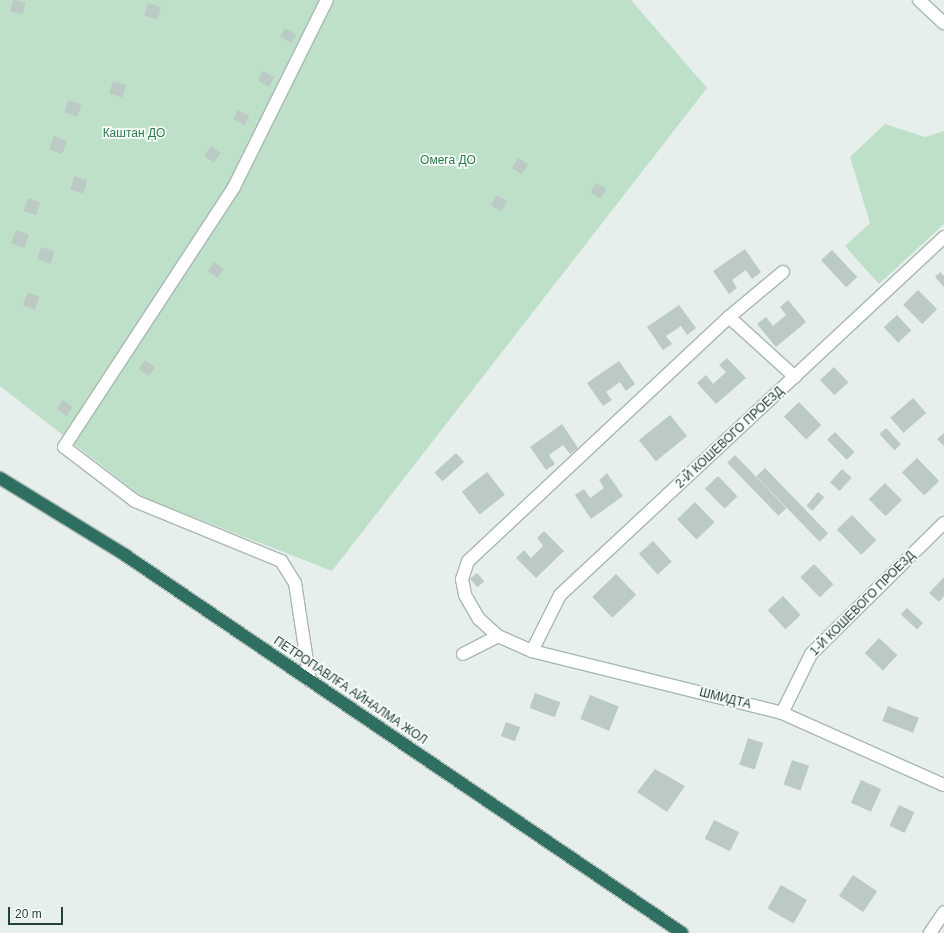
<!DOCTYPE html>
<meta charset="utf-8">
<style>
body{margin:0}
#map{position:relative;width:944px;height:933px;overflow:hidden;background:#e6efeb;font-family:Helvetica,sans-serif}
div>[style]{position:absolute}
.green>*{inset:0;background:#bfe0c8}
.building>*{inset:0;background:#bbcac4;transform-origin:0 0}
.roads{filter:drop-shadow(1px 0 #a8b8b2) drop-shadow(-1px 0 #a8b8b2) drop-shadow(0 1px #a8b8b2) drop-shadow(0 -1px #a8b8b2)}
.minor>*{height:12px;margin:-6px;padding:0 6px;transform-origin:6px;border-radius:6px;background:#fff}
.highway>*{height:12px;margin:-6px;padding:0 6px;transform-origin:6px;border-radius:6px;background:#2f6f62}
span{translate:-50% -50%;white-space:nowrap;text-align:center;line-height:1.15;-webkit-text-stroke:3.5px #f7fbf9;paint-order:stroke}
.park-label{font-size:12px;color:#2d7a4b}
.street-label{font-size:12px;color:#24423a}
.scale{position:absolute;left:8px;top:907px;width:55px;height:18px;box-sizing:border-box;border:2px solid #24423a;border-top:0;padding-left:5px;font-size:12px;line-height:14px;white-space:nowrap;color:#24423a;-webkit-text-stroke:3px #f7fbf9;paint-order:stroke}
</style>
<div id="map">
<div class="green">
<div style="clip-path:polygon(0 0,631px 0,707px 88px,332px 571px,142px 497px,0 386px)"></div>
<div style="clip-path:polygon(885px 124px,925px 137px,944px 131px,944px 224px,879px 284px,845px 246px,870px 223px,850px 157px)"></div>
</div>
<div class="building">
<div style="left:13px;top:0;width:13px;height:12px;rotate:13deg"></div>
<div style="left:148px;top:3px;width:14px;height:13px;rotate:17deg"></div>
<div style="left:285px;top:28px;width:13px;height:10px;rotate:29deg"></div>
<div style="left:263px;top:71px;width:13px;height:11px;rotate:29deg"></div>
<div style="left:113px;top:81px;width:14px;height:13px;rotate:17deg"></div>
<div style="left:68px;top:100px;width:14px;height:13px;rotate:17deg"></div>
<div style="left:238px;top:110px;width:13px;height:10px;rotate:29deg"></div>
<div style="left:54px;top:136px;width:14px;height:14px;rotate:21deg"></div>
<div style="left:211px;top:146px;width:12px;height:12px;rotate:35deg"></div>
<div style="left:518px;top:158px;width:12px;height:12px;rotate:31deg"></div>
<div style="left:74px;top:176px;width:14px;height:14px;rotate:17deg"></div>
<div style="left:596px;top:183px;width:12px;height:11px;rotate:31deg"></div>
<div style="left:497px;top:195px;width:12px;height:12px;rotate:31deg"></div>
<div style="left:28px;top:198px;width:13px;height:14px;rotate:18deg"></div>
<div style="left:16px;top:230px;width:14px;height:14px;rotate:21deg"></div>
<div style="left:41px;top:247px;width:14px;height:13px;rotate:17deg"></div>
<div style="clip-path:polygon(745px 249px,761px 272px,752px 279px,746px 270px,732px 280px,737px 288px,729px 294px,713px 271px)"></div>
<div style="left:832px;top:250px;width:37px;height:15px;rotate:47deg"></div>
<div style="left:214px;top:262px;width:12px;height:11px;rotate:35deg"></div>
<div style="clip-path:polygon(940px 272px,944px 276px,944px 287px,935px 277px)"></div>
<div style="left:918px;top:290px;width:27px;height:21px;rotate:45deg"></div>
<div style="left:28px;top:292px;width:13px;height:14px;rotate:23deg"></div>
<div style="clip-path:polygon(788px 300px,806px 322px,776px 347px,757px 324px,766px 317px,773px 326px,786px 315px,780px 307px)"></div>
<div style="clip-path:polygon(679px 305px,696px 328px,687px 335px,681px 326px,666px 336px,672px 344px,663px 350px,647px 327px)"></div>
<div style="left:897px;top:315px;width:21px;height:18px;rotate:47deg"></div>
<div style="clip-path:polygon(727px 358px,746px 378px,716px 404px,697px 383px,706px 375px,713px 384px,726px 372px,719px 365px)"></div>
<div style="left:145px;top:360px;width:12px;height:11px;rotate:35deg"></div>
<div style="clip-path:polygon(619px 361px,635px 384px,626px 391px,620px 382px,606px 392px,612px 400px,603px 406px,587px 383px)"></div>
<div style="left:834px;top:367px;width:21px;height:19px;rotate:47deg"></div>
<div style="left:913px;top:398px;width:20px;height:30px;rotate:49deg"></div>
<div style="left:63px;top:400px;width:12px;height:11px;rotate:35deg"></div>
<div style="left:799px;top:402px;width:32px;height:21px;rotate:46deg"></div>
<div style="left:670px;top:415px;width:27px;height:40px;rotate:51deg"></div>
<div style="clip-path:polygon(562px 424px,578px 448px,570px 454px,563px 445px,549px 455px,555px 464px,546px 470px,530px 447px)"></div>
<div style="left:886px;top:428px;width:22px;height:9px;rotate:47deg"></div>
<div style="left:835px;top:432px;width:28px;height:11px;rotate:46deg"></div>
<div style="clip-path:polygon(944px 433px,944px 446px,937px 439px)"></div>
<div style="left:456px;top:453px;width:12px;height:29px;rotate:48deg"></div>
<div style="left:735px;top:455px;width:74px;height:11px;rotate:46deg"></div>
<div style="left:917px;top:458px;width:32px;height:21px;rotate:46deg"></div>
<div style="left:765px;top:468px;width:91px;height:12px;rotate:46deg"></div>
<div style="left:842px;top:469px;width:13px;height:18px;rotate:42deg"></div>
<div style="left:487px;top:472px;width:29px;height:32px;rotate:52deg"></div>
<div style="clip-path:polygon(607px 473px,623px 496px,591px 519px,575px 495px,584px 489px,590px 498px,604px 488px,599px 480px)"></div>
<div style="left:718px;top:476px;width:28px;height:18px;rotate:46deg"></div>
<div style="left:885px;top:483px;width:24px;height:23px;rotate:45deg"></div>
<div style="left:818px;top:492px;width:8px;height:18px;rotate:40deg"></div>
<div style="left:695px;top:502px;width:28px;height:25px;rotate:46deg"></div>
<div style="left:852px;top:515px;width:35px;height:21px;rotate:46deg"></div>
<div style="clip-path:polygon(544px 531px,564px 551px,536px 578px,516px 558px,524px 550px,531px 558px,543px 546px,537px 538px)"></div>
<div style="left:653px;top:541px;width:28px;height:19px;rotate:48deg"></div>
<div style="left:814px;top:564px;width:28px;height:19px;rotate:46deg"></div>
<div style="left:477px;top:573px;width:11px;height:9px;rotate:49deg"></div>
<div style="left:616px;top:574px;width:29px;height:33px;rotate:46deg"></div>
<div style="clip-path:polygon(944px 577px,944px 596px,939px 602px,929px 593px)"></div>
<div style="left:783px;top:596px;width:26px;height:21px;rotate:47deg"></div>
<div style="left:907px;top:608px;width:22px;height:9px;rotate:43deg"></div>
<div style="left:879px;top:638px;width:25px;height:21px;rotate:43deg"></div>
<div style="left:535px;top:693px;width:27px;height:16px;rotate:20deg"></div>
<div style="left:590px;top:695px;width:31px;height:26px;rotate:22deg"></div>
<div style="left:888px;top:706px;width:33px;height:16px;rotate:21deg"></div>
<div style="left:506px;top:722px;width:15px;height:15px;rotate:20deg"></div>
<div style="left:748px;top:738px;width:16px;height:28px;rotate:18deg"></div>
<div style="left:792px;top:760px;width:18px;height:26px;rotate:19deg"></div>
<div style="clip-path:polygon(655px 769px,685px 786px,667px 812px,637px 792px)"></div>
<div style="left:861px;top:780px;width:22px;height:25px;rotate:24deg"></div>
<div style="left:899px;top:805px;width:17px;height:23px;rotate:25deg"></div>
<div style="left:714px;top:820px;width:28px;height:21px;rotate:26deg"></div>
<div style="left:853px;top:875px;width:29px;height:25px;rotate:34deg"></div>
<div style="left:781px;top:885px;width:30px;height:27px;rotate:30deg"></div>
</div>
<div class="roads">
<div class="minor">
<div style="left:919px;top:0;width:34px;rotate:43deg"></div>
<div style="left:783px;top:272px;width:70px;rotate:140.2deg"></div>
<div style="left:729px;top:317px;width:357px;rotate:136.9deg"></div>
<div style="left:468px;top:561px;width:19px;rotate:108deg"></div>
<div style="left:462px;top:579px;width:16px;rotate:79deg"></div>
<div style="left:465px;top:595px;width:28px;rotate:60deg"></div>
<div style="left:479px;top:619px;width:25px;rotate:42deg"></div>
<div style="left:498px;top:636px;width:37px;rotate:24deg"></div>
<div style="left:532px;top:651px;width:258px;rotate:13.9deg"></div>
<div style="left:782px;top:713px;width:177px;rotate:24deg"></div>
<div style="left:729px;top:317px;width:89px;rotate:42.3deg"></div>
<div style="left:532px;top:651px;width:63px;rotate:-63.4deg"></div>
<div style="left:560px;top:595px;width:525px;rotate:-42.99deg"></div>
<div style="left:463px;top:654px;width:39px;rotate:-27deg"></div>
<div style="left:310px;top:681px;width:99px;rotate:-98.7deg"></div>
<div style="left:295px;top:583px;width:26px;rotate:-122deg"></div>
<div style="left:281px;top:561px;width:158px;rotate:-157.7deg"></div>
<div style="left:135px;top:501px;width:89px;rotate:-142.7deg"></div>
<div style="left:64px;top:447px;width:311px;rotate:-56.8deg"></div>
<div style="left:234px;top:187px;width:209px;rotate:-63.6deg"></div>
<div style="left:782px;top:713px;width:66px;rotate:-63.8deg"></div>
<div style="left:811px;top:654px;width:187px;rotate:-44.6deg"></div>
<div style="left:930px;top:933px;width:25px;rotate:-56deg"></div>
</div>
<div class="highway">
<div style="left:0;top:478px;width:147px;rotate:31.6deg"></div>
<div style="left:125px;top:555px;width:673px;rotate:34.16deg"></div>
</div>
</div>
<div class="park-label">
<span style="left:134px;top:134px">Каштан ДО</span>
<span style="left:448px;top:161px">Омега ДО</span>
</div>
<div class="street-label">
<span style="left:730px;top:438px;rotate:-43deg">2-Й КОШЕВОГО ПРОЕЗД</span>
<span style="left:863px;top:604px;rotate:-45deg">1-Й КОШЕВОГО ПРОЕЗД</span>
<span style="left:350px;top:691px;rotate:34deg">ПЕТРОПАВЛҒА АЙНАЛМА ЖОЛ</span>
<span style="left:725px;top:699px;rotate:14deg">ШМИДТА</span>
</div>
<div class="scale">20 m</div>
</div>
